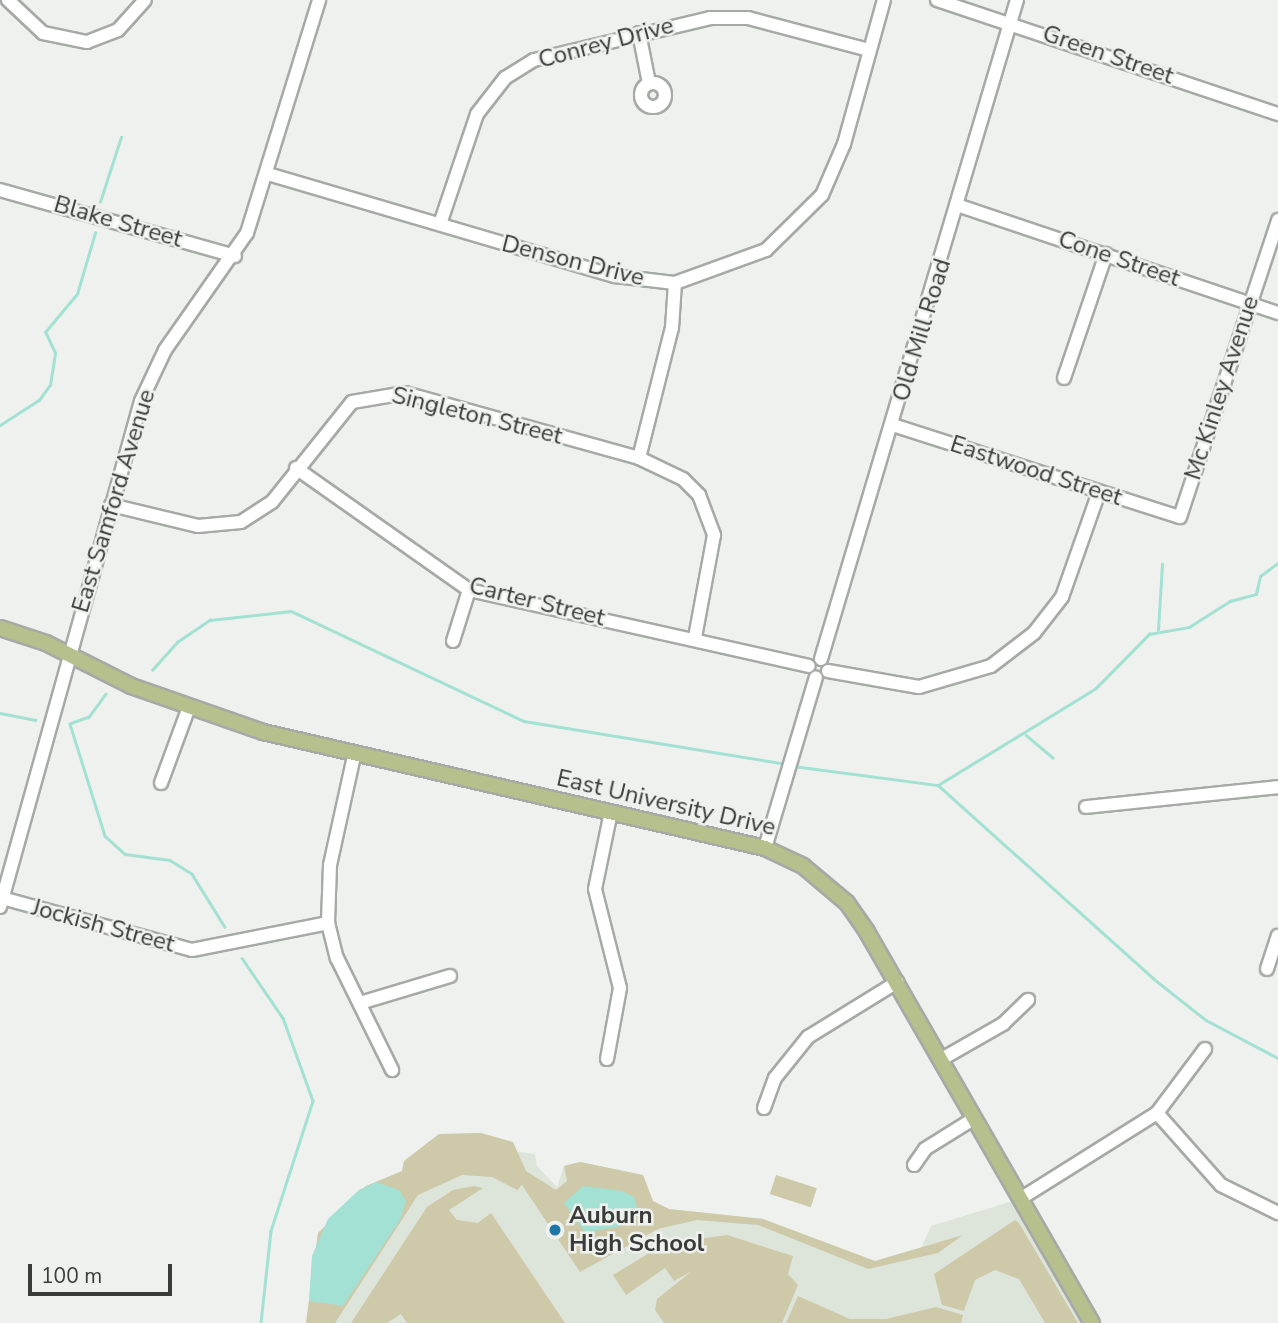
<!DOCTYPE html>
<style>
body{margin:0}
#map{position:relative;width:1278px;height:1323px;overflow:hidden;background:#eef1ed;font-family:"Nunito Sans",sans-serif}
div>[style]{position:absolute}
.built>*{inset:0;background:#dde5db}
.green>*{inset:0;background:#cec9a8;transform-origin:0 0}
.water>*{inset:0;background:#a2e1d3}
.stream>*{height:2.5px;margin:-1.25px;padding:0 1.25px;transform-origin:1.25px;border-radius:1.25px;background:#a2e1d3}
.roads{filter:drop-shadow(2px 0 #a6aaa6) drop-shadow(-2px 0 #a6aaa6) drop-shadow(0 2px #a6aaa6) drop-shadow(0 -2px #a6aaa6)}
.minor>*{height:12px;margin:-6px;padding:0 6px;transform-origin:6px;border-radius:6px;background:#fff}
.minor>.ring{margin:-6px;padding:0;box-sizing:content-box;background:none;border:12px solid #fff;border-radius:50%}
.major>*{height:14px;margin:-7px;padding:0 7px;transform-origin:7px;border-radius:7px;background:#b5c08d}
.dots>*{width:19px;height:19px;translate:-50% -50%;box-sizing:border-box;border:4px solid #eef1ed;border-radius:50%}
span{translate:-50% -50%;white-space:nowrap;text-align:center;line-height:1.15;-webkit-text-stroke:5px #eef1ed;paint-order:stroke}
.street-label{font-size:24px;color:#3a3c3a}
.poi-label{font-size:24px;color:#3a3c3a;font-weight:700}
.left{translate:0 -50%;text-align:left}
.scale{position:absolute;left:28px;top:1264px;width:144px;height:32px;box-sizing:border-box;border:4px solid #3a3c3a;border-top:0;padding-left:9px;font-size:21px;line-height:24px;white-space:nowrap;color:#3a3c3a;-webkit-text-stroke:5px #eef1ed;paint-order:stroke}
</style>
<div id="map">
<div class="built">
<div style="clip-path:polygon(481px 1133px,513px 1142px,514px 1151px,535px 1154px,537px 1166px,557px 1187px,564px 1166px,580px 1162px,643px 1175px,653px 1201px,669px 1209px,763px 1219px,875px 1261px,921px 1248px,931px 1226px,1020px 1199px,1092px 1323px,306px 1323px,318px 1233px,366px 1186px,402px 1171px,404px 1161px,439px 1134px)"></div>
</div>
<div class="green">
<div style="clip-path:polygon(481px 1133px,513px 1142px,526px 1171px,556px 1190px,567px 1181px,564px 1166px,580px 1162px,643px 1175px,653px 1201px,669px 1209px,763px 1219px,875px 1261px,963px 1235px,938px 1253px,868px 1269px,758px 1225px,697px 1220px,658px 1229px,580px 1272px,522px 1185px,517px 1190px,492px 1177px,462px 1175px,418px 1195px,335px 1323px,306px 1323px,318px 1233px,366px 1186px,402px 1171px,404px 1161px,439px 1134px)"></div>
<div style="left:776px;top:1175px;width:43px;height:20px;rotate:18deg"></div>
<div style="clip-path:polygon(474px 1186px,483px 1188px,449px 1210px,457px 1220px,478px 1223px,491px 1213px,565px 1323px,407px 1323px,401px 1314px,387px 1323px,351px 1323px,427px 1207px,453px 1190px)"></div>
<div style="clip-path:polygon(1015px 1220px,1019px 1223px,1078px 1323px,1045px 1323px,1019px 1279px,995px 1270px,975px 1280px,964px 1311px,942px 1305px,934px 1274px)"></div>
<div style="clip-path:polygon(727px 1235px,793px 1256px,788px 1274px,798px 1285px,782px 1323px,664px 1323px,655px 1310px,657px 1299px,692px 1271px,674px 1281px,665px 1268px,626px 1295px,613px 1275px,664px 1244px)"></div>
<div style="clip-path:polygon(798px 1296px,850px 1319px,886px 1319px,936px 1307px,963px 1315px,961px 1323px,786px 1323px)"></div>
</div>
<div class="water">
<div style="clip-path:polygon(376px 1182px,399px 1190px,406px 1201px,400px 1220px,343px 1306px,309px 1301px,312px 1256px,328px 1219px,359px 1190px)"></div>
<div style="clip-path:polygon(583px 1186px,622px 1191px,634px 1197px,638px 1211px,618px 1227px,585px 1232px,564px 1203px)"></div>
</div>
<div class="stream">
<div style="left:100px;top:202px;width:68px;rotate:-72.1deg"></div>
<div style="left:0;top:425px;width:46px;rotate:-32.7deg"></div>
<div style="left:39px;top:400px;width:19px;rotate:-54deg"></div>
<div style="left:50px;top:385px;width:32px;rotate:-81deg"></div>
<div style="left:55px;top:353px;width:23px;rotate:-115deg"></div>
<div style="left:45px;top:332px;width:50px;rotate:-49.9deg"></div>
<div style="left:77px;top:294px;width:64px;rotate:-73.6deg"></div>
<div style="left:1158px;top:630px;width:66px;rotate:-86.5deg"></div>
<div style="left:152px;top:670px;width:38px;rotate:-48deg"></div>
<div style="left:177px;top:642px;width:40px;rotate:-34deg"></div>
<div style="left:210px;top:620px;width:81px;rotate:-6.3deg"></div>
<div style="left:291px;top:611px;width:258px;rotate:25.3deg"></div>
<div style="left:524px;top:721px;width:266px;rotate:9.3deg"></div>
<div style="left:106px;top:694px;width:29px;rotate:126deg"></div>
<div style="left:89px;top:717px;width:20px;rotate:160deg"></div>
<div style="left:70px;top:724px;width:117px;rotate:72.6deg"></div>
<div style="left:105px;top:836px;width:27px;rotate:42deg"></div>
<div style="left:125px;top:854px;width:45px;rotate:7.6deg"></div>
<div style="left:170px;top:860px;width:26px;rotate:32deg"></div>
<div style="left:192px;top:874px;width:62px;rotate:58.1deg"></div>
<div style="left:0;top:713px;width:36px;rotate:11deg"></div>
<div style="left:1026px;top:735px;width:35px;rotate:40deg"></div>
<div style="left:793px;top:766px;width:146px;rotate:7.5deg"></div>
<div style="left:938px;top:785px;width:290px;rotate:41.9deg"></div>
<div style="left:1154px;top:979px;width:66px;rotate:38.3deg"></div>
<div style="left:1206px;top:1020px;width:81px;rotate:27.8deg"></div>
<div style="left:938px;top:785px;width:185px;rotate:-31.5deg"></div>
<div style="left:1096px;top:688px;width:76px;rotate:-45.5deg"></div>
<div style="left:1149px;top:634px;width:41px;rotate:-9.9deg"></div>
<div style="left:1189px;top:627px;width:49px;rotate:-32.4deg"></div>
<div style="left:1230px;top:601px;width:27px;rotate:-15deg"></div>
<div style="left:1256px;top:594px;width:18px;rotate:-77deg"></div>
<div style="left:1260px;top:576px;width:22px;rotate:-36deg"></div>
<div style="left:242px;top:958px;width:73px;rotate:55.7deg"></div>
<div style="left:283px;top:1018px;width:88px;rotate:70.1deg"></div>
<div style="left:313px;top:1101px;width:137px;rotate:107.9deg"></div>
<div style="left:271px;top:1231px;width:93px;rotate:96.2deg"></div>
</div>
<div class="roads">
<div class="minor">
<div style="left:8px;top:0;width:48px;rotate:43.3deg"></div>
<div style="left:43px;top:33px;width:45px;rotate:11.6deg"></div>
<div style="left:87px;top:42px;width:33px;rotate:-21deg"></div>
<div style="left:118px;top:30px;width:40px;rotate:-48deg"></div>
<div style="left:937px;top:0;width:360px;rotate:18.5deg"></div>
<div style="left:639px;top:33px;width:51px;rotate:78.7deg"></div>
<div class="ring" style="left:641px;top:83px;width:12px;height:12px"></div>
<div style="left:268px;top:174px;width:362px;rotate:16.4deg"></div>
<div style="left:615px;top:276px;width:60px;rotate:6.7deg"></div>
<div style="left:675px;top:283px;width:97px;rotate:-19.9deg"></div>
<div style="left:766px;top:250px;width:78px;rotate:-44.5deg"></div>
<div style="left:822px;top:195px;width:56px;rotate:-66.7deg"></div>
<div style="left:844px;top:144px;width:149px;rotate:-74.5deg"></div>
<div style="left:0;top:190px;width:244px;rotate:15.7deg"></div>
<div style="left:960px;top:206px;width:336px;rotate:18.6deg"></div>
<div style="left:440px;top:224px;width:116px;rotate:-71.4deg"></div>
<div style="left:477px;top:114px;width:46px;rotate:-52.1deg"></div>
<div style="left:505px;top:78px;width:34px;rotate:-32deg"></div>
<div style="left:534px;top:60px;width:181px;rotate:-13.4deg"></div>
<div style="left:710px;top:18px;width:38px"></div>
<div style="left:748px;top:18px;width:125px;rotate:14.8deg"></div>
<div style="left:1064px;top:378px;width:131px;rotate:-71.3deg"></div>
<div style="left:893px;top:425px;width:301px;rotate:17.8deg"></div>
<div style="left:1180px;top:517px;width:313px;rotate:-71.7deg"></div>
<div style="left:639px;top:458px;width:134px;rotate:-75.8deg"></div>
<div style="left:672px;top:328px;width:45px;rotate:-86.2deg"></div>
<div style="left:296px;top:468px;width:212px;rotate:35.2deg"></div>
<div style="left:469px;top:590px;width:348px;rotate:12.6deg"></div>
<div style="left:111px;top:505px;width:89px;rotate:13.6deg"></div>
<div style="left:198px;top:526px;width:43px;rotate:-5.3deg"></div>
<div style="left:241px;top:522px;width:37px;rotate:-33deg"></div>
<div style="left:272px;top:502px;width:128px;rotate:-51.3deg"></div>
<div style="left:352px;top:402px;width:54px;rotate:-9.6deg"></div>
<div style="left:405px;top:393px;width:243px;rotate:15.5deg"></div>
<div style="left:639px;top:458px;width:49px;rotate:25.5deg"></div>
<div style="left:683px;top:479px;width:23px;rotate:45deg"></div>
<div style="left:699px;top:495px;width:43px;rotate:69.4deg"></div>
<div style="left:714px;top:535px;width:105px;rotate:100.5deg"></div>
<div style="left:453px;top:641px;width:53px;rotate:-72.6deg"></div>
<div style="left:821px;top:659px;width:688px;rotate:-73.44deg"></div>
<div style="left:828px;top:671px;width:92px;rotate:10deg"></div>
<div style="left:919px;top:687px;width:75px;rotate:-16.3deg"></div>
<div style="left:991px;top:666px;width:54px;rotate:-37.5deg"></div>
<div style="left:1034px;top:633px;width:46px;rotate:-52.1deg"></div>
<div style="left:1062px;top:597px;width:111px;rotate:-70.6deg"></div>
<div style="left:354px;top:756px;width:112px;rotate:102.4deg"></div>
<div style="left:330px;top:865px;width:58px;rotate:92deg"></div>
<div style="left:328px;top:923px;width:36px;rotate:76deg"></div>
<div style="left:337px;top:958px;width:125px;rotate:63.8deg"></div>
<div style="left:161px;top:783px;width:81px;rotate:-69.8deg"></div>
<div style="left:1086px;top:807px;width:193px;rotate:-5.9deg"></div>
<div style="left:765px;top:848px;width:178px;rotate:-73.4deg"></div>
<div style="left:2px;top:898px;width:197px;rotate:15.3deg"></div>
<div style="left:192px;top:950px;width:139px;rotate:-11.2deg"></div>
<div style="left:0;top:907px;width:525px;rotate:-74.43deg"></div>
<div style="left:141px;top:401px;width:56px;rotate:-64.8deg"></div>
<div style="left:165px;top:350px;width:143px;rotate:-55deg"></div>
<div style="left:247px;top:233px;width:244px;rotate:-72.8deg"></div>
<div style="left:1267px;top:969px;width:35px;rotate:-72deg"></div>
<div style="left:360px;top:1003px;width:94px;rotate:-16.7deg"></div>
<div style="left:607px;top:1059px;width:72px;rotate:-79.6deg"></div>
<div style="left:620px;top:988px;width:102px;rotate:-104.2deg"></div>
<div style="left:595px;top:889px;width:79px;rotate:-78.3deg"></div>
<div style="left:940px;top:1060px;width:73px;rotate:-29.7deg"></div>
<div style="left:1003px;top:1024px;width:35px;rotate:-44deg"></div>
<div style="left:764px;top:1108px;width:32px;rotate:-70deg"></div>
<div style="left:775px;top:1078px;width:53px;rotate:-51.2deg"></div>
<div style="left:808px;top:1037px;width:105px;rotate:-31.7deg"></div>
<div style="left:1157px;top:1113px;width:96px;rotate:48.4deg"></div>
<div style="left:1221px;top:1185px;width:64px;rotate:26.2deg"></div>
<div style="left:914px;top:1165px;width:19px;rotate:-55deg"></div>
<div style="left:925px;top:1149px;width:57px;rotate:-32deg"></div>
<div style="left:1020px;top:1199px;width:162px;rotate:-32.1deg"></div>
<div style="left:1157px;top:1113px;width:80px;rotate:-53.1deg"></div>
</div>
<div class="major">
<div style="left:0;top:628px;width:48px;rotate:18.1deg"></div>
<div style="left:46px;top:643px;width:95px;rotate:26.8deg"></div>
<div style="left:131px;top:686px;width:140px;rotate:19.2deg"></div>
<div style="left:263px;top:732px;width:515px;rotate:13.01deg"></div>
<div style="left:765px;top:848px;width:42px;rotate:25.3deg"></div>
<div style="left:803px;top:866px;width:57px;rotate:40.1deg"></div>
<div style="left:847px;top:903px;width:35px;rotate:55deg"></div>
<div style="left:867px;top:932px;width:451px;rotate:60.1deg"></div>
</div>
</div>
<div class="dots">
<div style="left:555px;top:1230px;background:#1e76a5"></div>
</div>
<div class="street-label">
<span style="left:606px;top:43px;rotate:-15deg">Conrey Drive</span>
<span style="left:1108px;top:55px;rotate:19deg">Green Street</span>
<span style="left:118px;top:222px;rotate:16deg">Blake Street</span>
<span style="left:1119px;top:259px;rotate:19deg">Cone Street</span>
<span style="left:573px;top:261px;rotate:14deg">Denson Drive</span>
<span style="left:922px;top:330px;rotate:-73deg">Old Mill Road</span>
<span style="left:1222px;top:388px;rotate:-72deg">Mc Kinley Avenue</span>
<span style="left:477px;top:416px;rotate:14deg">Singleton Street</span>
<span style="left:1036px;top:471px;rotate:18deg">Eastwood Street</span>
<span style="left:114px;top:501px;rotate:-73deg">East Samford Avenue</span>
<span style="left:537px;top:602px;rotate:14deg">Carter Street</span>
<span style="left:666px;top:803px;rotate:13deg">East University Drive</span>
<span style="left:103px;top:926px;rotate:15deg">Jockish Street</span>
</div>
<div class="poi-label">
<span class="left" style="left:569px;top:1230px">Auburn<br>High School</span>
</div>
<div class="scale">100 m</div>
</div>
